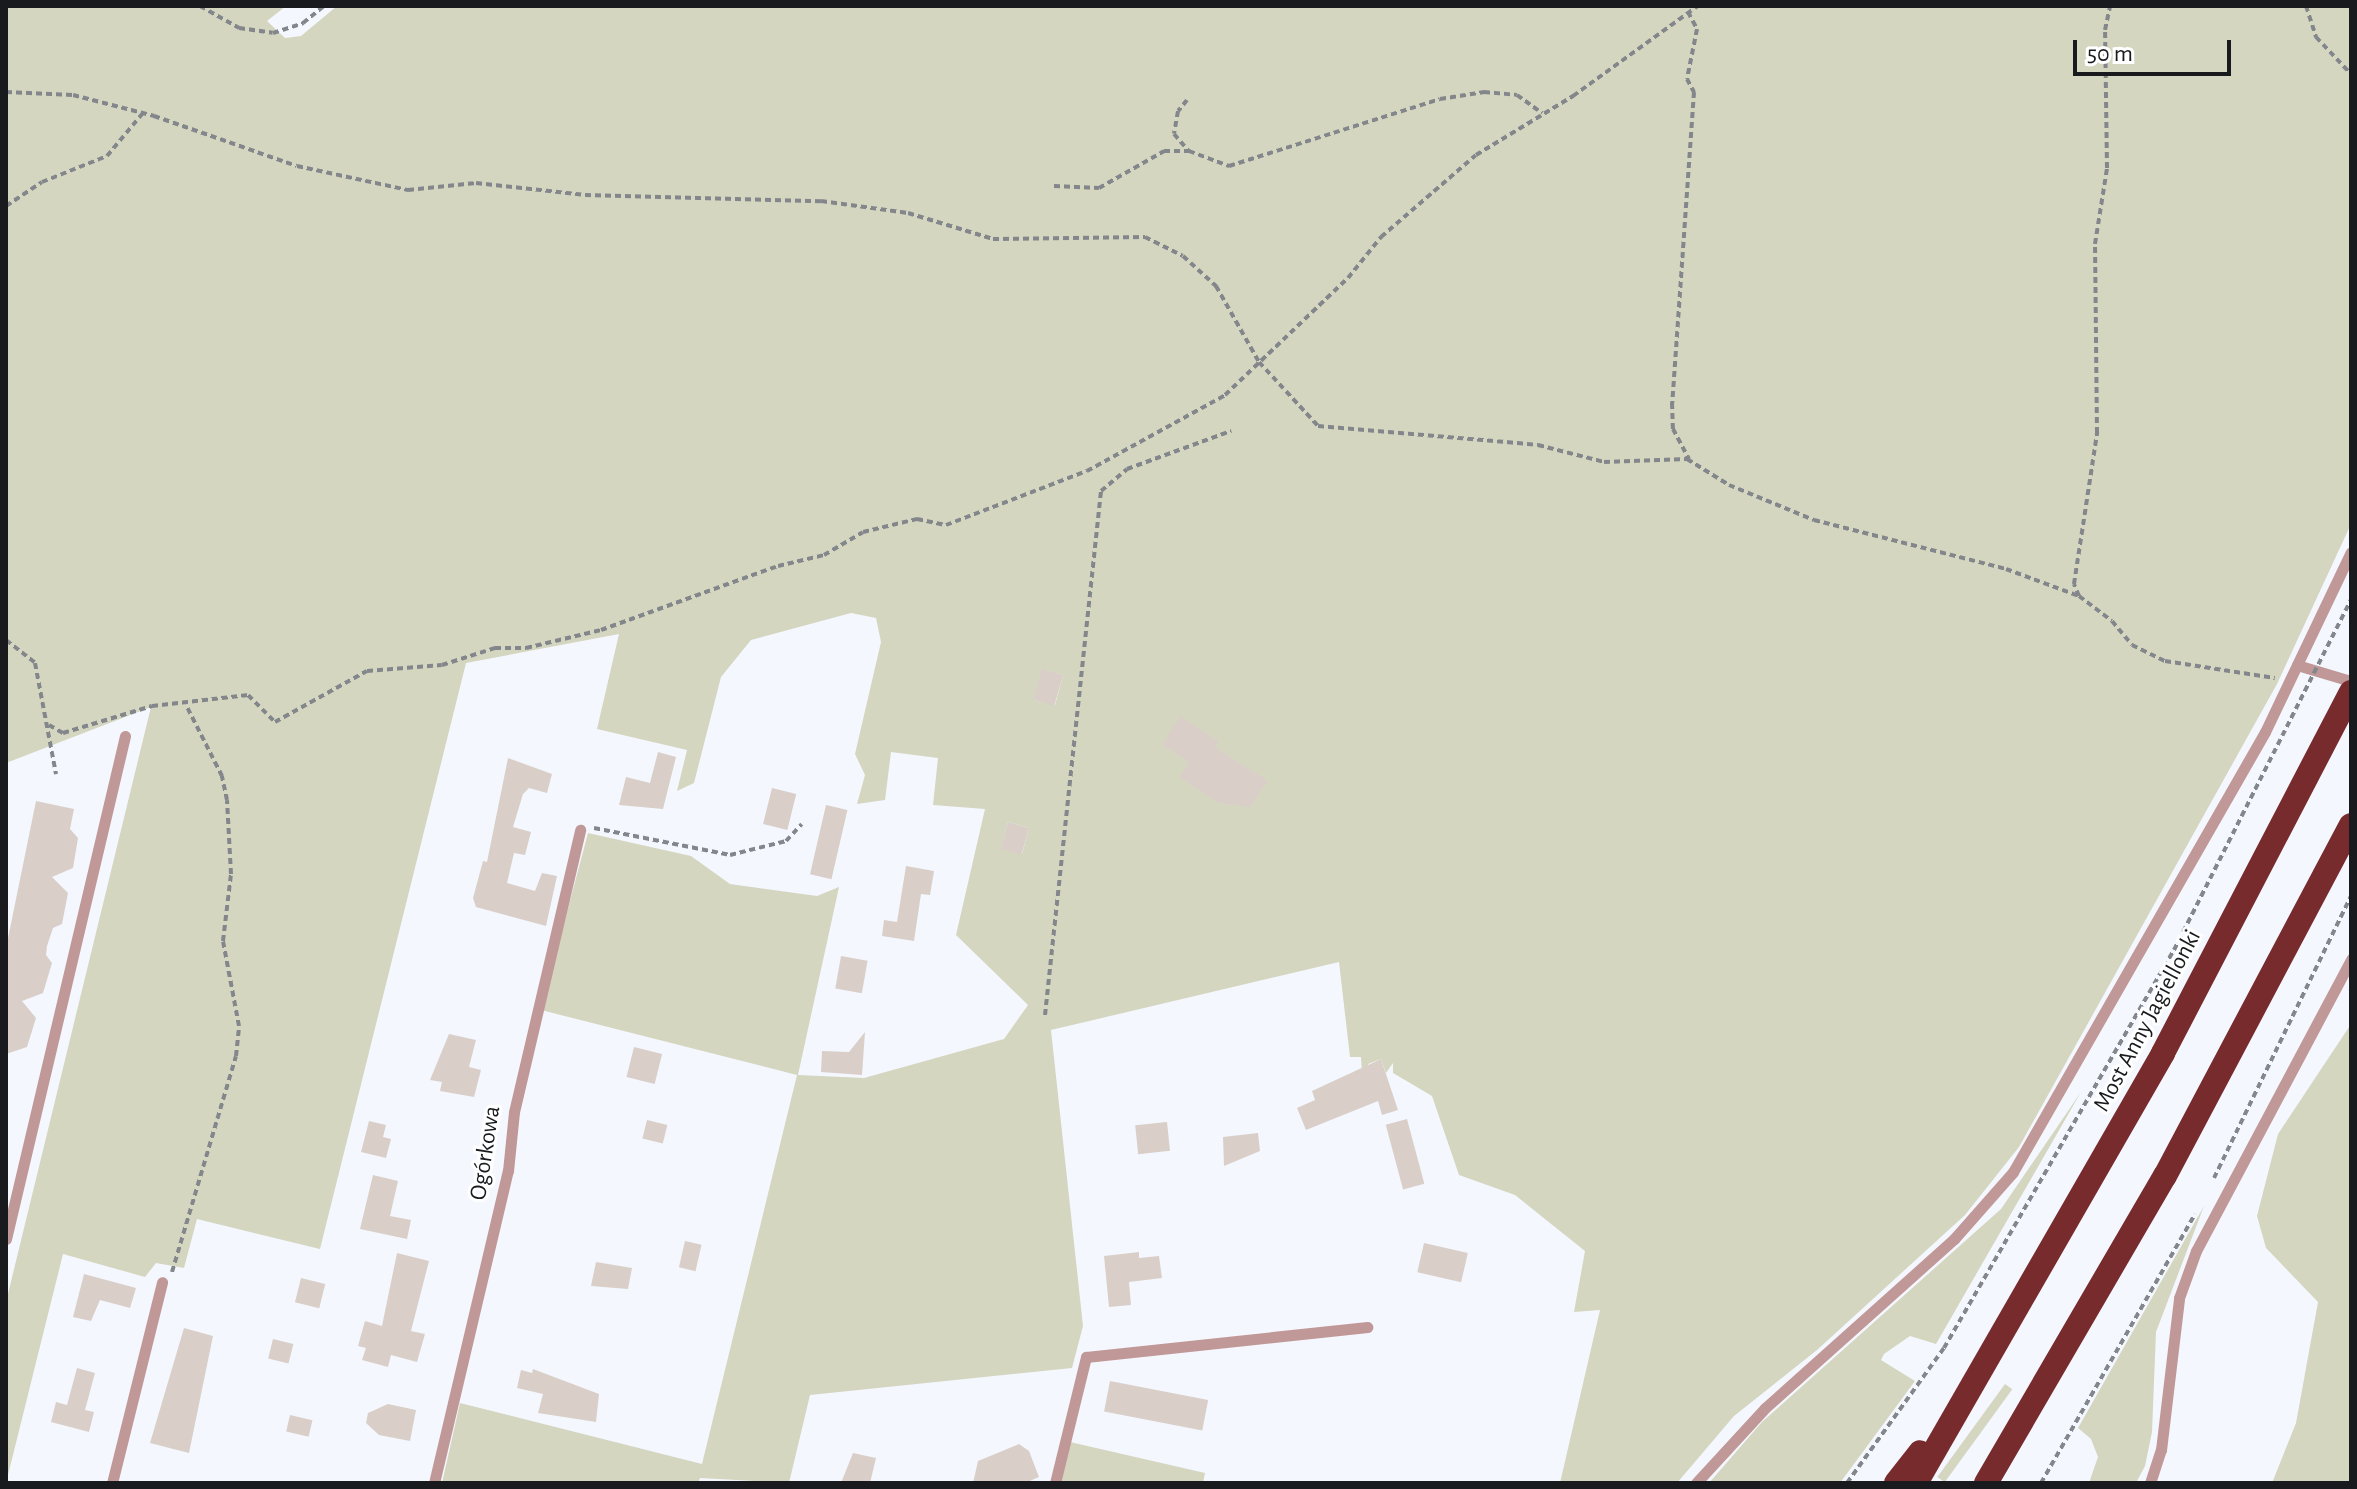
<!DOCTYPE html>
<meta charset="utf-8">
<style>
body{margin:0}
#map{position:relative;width:2357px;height:1489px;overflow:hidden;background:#f4f7fe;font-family:"Alegreya Sans",sans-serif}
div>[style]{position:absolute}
.green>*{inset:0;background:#d4d6c0;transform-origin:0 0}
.building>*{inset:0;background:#d9cfc8;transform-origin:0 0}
.path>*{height:4px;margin-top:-2px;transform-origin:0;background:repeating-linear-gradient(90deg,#83868b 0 6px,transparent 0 10px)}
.lane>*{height:11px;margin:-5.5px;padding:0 5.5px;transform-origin:5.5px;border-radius:5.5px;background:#c09897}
.highway>*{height:24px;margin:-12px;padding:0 12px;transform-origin:12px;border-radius:12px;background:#772b2d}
.path-bridge>*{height:4px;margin-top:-2px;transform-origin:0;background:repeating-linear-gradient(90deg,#83868b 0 6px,transparent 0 10px)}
span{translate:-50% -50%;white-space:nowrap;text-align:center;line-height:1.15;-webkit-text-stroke:6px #fff;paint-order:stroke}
.street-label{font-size:24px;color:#181a1d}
.frame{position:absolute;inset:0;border:8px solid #181a1d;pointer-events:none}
.scale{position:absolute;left:2073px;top:40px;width:158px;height:36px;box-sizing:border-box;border:4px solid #181a1d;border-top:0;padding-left:10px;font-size:24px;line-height:28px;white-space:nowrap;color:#181a1d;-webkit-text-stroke:6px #fff;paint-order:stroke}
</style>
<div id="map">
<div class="green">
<div style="clip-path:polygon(evenodd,6px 6px,286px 6px,267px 21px,285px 38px,301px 36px,337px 6px,2351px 6px,2351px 524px,2277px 684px,2019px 1147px,1965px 1215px,1817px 1350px,1734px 1416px,1677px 1483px,1560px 1483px,1600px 1310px,1574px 1312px,1585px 1251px,1515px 1195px,1459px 1175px,1432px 1096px,1393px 1073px,1393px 1063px,1386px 1073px,1381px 1059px,1368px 1064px,1370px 1073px,1362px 1074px,1361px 1057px,1350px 1057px,1339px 962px,1051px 1030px,1083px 1326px,1072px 1368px,810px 1395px,789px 1483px,700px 1478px,698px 1483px,442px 1483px,460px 1403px,702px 1464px,797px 1075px,541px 1010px,588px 833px,691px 856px,730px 884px,817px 896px,839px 887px,798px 1075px,864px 1078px,1004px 1039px,1028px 1005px,956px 935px,985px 809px,933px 805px,938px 758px,891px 752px,885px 800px,857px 804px,865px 775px,855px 754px,881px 642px,876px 618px,851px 613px,751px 640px,721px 677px,694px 783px,677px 791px,687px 750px,597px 729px,619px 634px,466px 663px,320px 1249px,197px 1219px,184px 1268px,156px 1263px,145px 1277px,63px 1254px,6px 1483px,6px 1302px,151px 707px,6px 763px,6px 6px,1043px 670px,1063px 675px,1055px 705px,1034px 700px,1043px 670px,6px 6px,1008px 822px,1029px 828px,1022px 854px,1001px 848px,1008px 822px)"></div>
<div style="clip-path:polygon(2351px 1024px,2351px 1483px,2272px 1483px,2296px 1423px,2318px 1302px,2266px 1248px,2257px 1216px,2278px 1134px)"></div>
<div style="clip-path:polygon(2081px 1092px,1936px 1344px,1910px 1336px,1884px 1354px,1881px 1360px,1915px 1381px,1840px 1483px,1709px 1483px,1762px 1422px,2001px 1209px)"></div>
<div style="clip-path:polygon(2204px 1206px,2156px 1332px,2152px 1432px,2145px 1466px,2136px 1483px,2089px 1483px,2098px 1457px,2091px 1439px,2078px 1428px)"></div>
<div style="left:2005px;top:1384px;width:9px;height:115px;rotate:36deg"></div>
<div style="clip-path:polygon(1070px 1442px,1205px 1473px,1203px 1483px,1060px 1483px)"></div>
</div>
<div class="building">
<div style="left:1042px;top:669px;width:22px;height:32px;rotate:16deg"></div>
<div style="clip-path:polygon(1180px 716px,1219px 741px,1215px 747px,1268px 781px,1250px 807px,1219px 803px,1179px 777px,1189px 762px,1162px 745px)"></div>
<div style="clip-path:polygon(658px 752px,676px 757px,663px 809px,619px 805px,626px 777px,650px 783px)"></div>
<div style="clip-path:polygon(508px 758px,552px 774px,547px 793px,529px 788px,523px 794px,513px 827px,531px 832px,525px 855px,514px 853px,507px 883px,535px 891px,542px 873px,557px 876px,546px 926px,476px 907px,473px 898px,483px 861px,487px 862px)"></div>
<div style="left:772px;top:788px;width:25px;height:37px;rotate:14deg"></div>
<div style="clip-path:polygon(36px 801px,74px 809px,70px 829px,78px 838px,73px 868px,52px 877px,68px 893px,62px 924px,53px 928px,47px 946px,46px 955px,52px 963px,43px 993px,22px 1001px,36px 1018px,27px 1047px,6px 1054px,6px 948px)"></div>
<div style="left:826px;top:805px;width:22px;height:71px;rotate:13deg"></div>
<div style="left:1008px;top:822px;width:22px;height:28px;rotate:16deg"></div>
<div style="clip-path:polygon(906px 866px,934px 871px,930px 895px,921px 894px,914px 941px,882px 936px,884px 920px,897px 922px)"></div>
<div style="left:841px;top:956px;width:27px;height:33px;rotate:10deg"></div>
<div style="clip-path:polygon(865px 1032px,862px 1075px,821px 1072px,822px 1051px,849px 1052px)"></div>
<div style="clip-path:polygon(449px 1034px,476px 1040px,469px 1067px,481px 1070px,474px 1097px,440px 1091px,442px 1082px,430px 1080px)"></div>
<div style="left:634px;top:1047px;width:29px;height:31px;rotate:14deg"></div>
<div style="clip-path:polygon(1381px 1059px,1398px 1110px,1382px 1115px,1378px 1101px,1306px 1130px,1297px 1108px,1315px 1100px,1312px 1091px)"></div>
<div style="left:1407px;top:1119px;width:67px;height:22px;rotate:75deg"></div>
<div style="left:647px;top:1120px;width:21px;height:19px;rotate:14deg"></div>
<div style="clip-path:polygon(369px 1121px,386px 1125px,383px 1137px,391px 1139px,386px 1158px,361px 1152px)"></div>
<div style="left:1167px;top:1122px;width:29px;height:32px;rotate:84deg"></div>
<div style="clip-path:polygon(1258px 1133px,1260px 1151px,1224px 1166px,1223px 1137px)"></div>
<div style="clip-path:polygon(373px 1175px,398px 1181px,390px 1216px,411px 1220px,407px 1239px,360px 1229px)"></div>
<div style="left:685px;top:1241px;width:17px;height:27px;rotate:13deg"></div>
<div style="left:1424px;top:1243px;width:45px;height:30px;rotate:13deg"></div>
<div style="clip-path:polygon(1139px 1252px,1139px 1258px,1159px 1256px,1162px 1278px,1129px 1282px,1131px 1305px,1109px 1307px,1104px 1256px)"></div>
<div style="clip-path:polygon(397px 1253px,429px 1261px,411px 1331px,425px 1334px,417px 1362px,391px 1355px,388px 1367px,362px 1360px,366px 1348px,358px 1346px,365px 1321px,382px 1326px)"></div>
<div style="clip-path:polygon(596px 1262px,632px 1268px,628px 1289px,591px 1286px)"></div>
<div style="clip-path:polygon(84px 1274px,136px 1288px,130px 1308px,100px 1300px,91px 1321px,73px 1317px)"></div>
<div style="left:301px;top:1278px;width:25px;height:25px;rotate:14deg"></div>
<div style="clip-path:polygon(184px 1328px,213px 1336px,189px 1453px,150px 1443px)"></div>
<div style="left:273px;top:1339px;width:21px;height:20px;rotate:14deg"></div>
<div style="clip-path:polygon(77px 1368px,95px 1373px,85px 1410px,94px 1412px,89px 1432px,51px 1422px,56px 1402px,67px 1405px)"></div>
<div style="clip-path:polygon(533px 1369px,599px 1394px,596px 1422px,538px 1413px,543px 1394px,517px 1388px,521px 1370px,532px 1373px)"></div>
<div style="left:1110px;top:1381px;width:100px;height:31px;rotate:11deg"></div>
<div style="clip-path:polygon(388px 1404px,416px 1410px,410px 1441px,379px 1435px,366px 1423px,368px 1413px)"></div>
<div style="left:290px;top:1415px;width:23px;height:17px;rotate:13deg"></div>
<div style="clip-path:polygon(1019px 1444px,1029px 1451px,1039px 1477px,1025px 1483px,973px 1483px,978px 1461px)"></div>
<div style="clip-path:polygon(853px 1453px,876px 1458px,870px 1483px,841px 1483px)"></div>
</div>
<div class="path">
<div style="left:200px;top:6px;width:45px;rotate:29.4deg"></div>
<div style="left:239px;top:28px;width:34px;rotate:8deg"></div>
<div style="left:273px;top:33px;width:32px;rotate:-18deg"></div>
<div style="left:303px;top:23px;width:27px;rotate:-39deg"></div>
<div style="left:2306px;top:6px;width:33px;rotate:72deg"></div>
<div style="left:2316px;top:37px;width:51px;rotate:46.6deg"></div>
<div style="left:1688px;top:12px;width:19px;rotate:62deg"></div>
<div style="left:1697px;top:29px;width:51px;rotate:101.3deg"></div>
<div style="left:1687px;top:79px;width:15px;rotate:62deg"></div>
<div style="left:1694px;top:92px;width:312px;rotate:94deg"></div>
<div style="left:1672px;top:403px;width:26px;rotate:88deg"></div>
<div style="left:1673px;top:429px;width:34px;rotate:62deg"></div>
<div style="left:6px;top:92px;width:67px;rotate:2.6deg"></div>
<div style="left:73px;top:95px;width:84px;rotate:14.5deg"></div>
<div style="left:154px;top:116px;width:151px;rotate:19.3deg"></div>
<div style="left:297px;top:166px;width:114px;rotate:12.2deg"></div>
<div style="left:408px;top:190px;width:68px;rotate:-5.9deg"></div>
<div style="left:476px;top:183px;width:110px;rotate:6.3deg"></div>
<div style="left:585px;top:195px;width:236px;rotate:1.5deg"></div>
<div style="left:821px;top:201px;width:88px;rotate:7.9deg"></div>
<div style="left:908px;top:213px;width:89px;rotate:17deg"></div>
<div style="left:993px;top:239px;width:152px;rotate:-0.8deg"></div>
<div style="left:1145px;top:237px;width:42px;rotate:26.6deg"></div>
<div style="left:1183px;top:256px;width:45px;rotate:42.3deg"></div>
<div style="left:1216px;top:286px;width:87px;rotate:60.5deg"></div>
<div style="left:1259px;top:362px;width:87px;rotate:47.3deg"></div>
<div style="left:1318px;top:426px;width:221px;rotate:4.9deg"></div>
<div style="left:1538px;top:445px;width:68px;rotate:14.4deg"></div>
<div style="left:1604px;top:462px;width:83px;rotate:-2.1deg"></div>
<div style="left:1687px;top:459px;width:49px;rotate:31.8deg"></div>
<div style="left:1729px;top:485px;width:92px;rotate:22.4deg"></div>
<div style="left:1814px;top:520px;width:198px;rotate:14.3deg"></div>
<div style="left:2006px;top:569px;width:78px;rotate:20.3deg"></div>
<div style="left:2079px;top:596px;width:41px;rotate:37.1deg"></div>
<div style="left:2112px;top:621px;width:31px;rotate:50deg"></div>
<div style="left:2132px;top:645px;width:37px;rotate:26deg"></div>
<div style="left:2165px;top:661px;width:111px;rotate:8.8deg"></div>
<div style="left:1187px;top:100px;width:14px;rotate:129deg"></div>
<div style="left:1178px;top:111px;width:23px;rotate:100deg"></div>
<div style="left:1174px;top:134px;width:23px;rotate:49deg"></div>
<div style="left:1189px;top:151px;width:43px;rotate:20.6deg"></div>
<div style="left:1229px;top:166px;width:221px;rotate:-17.6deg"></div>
<div style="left:1440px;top:99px;width:45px;rotate:-9deg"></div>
<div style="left:1484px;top:92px;width:33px;rotate:5deg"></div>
<div style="left:1517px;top:95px;width:31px;rotate:36deg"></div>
<div style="left:1054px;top:186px;width:45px;rotate:2.5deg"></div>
<div style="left:1099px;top:188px;width:75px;rotate:-29.6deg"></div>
<div style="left:1164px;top:151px;width:25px"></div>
<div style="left:6px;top:206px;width:43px;rotate:-33.7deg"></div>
<div style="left:42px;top:182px;width:70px;rotate:-21.8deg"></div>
<div style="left:107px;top:156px;width:56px;rotate:-50.1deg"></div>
<div style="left:2079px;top:596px;width:13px;rotate:-113deg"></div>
<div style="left:2074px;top:584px;width:153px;rotate:-81.3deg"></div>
<div style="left:2097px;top:433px;width:189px;rotate:-90.6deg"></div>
<div style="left:2095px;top:244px;width:77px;rotate:-81deg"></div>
<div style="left:2107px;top:168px;width:138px;rotate:-90.8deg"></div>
<div style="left:2105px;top:30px;width:25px;rotate:-78deg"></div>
<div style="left:6px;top:640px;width:37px;rotate:38deg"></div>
<div style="left:35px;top:663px;width:113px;rotate:79.3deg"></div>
<div style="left:49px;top:725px;width:16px;rotate:30deg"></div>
<div style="left:63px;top:733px;width:93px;rotate:-16.9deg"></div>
<div style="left:152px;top:706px;width:97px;rotate:-6.5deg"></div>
<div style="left:248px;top:695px;width:38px;rotate:45deg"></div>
<div style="left:275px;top:722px;width:105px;rotate:-29deg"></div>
<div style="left:367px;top:671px;width:75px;rotate:-4.6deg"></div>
<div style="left:442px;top:665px;width:56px;rotate:-17.8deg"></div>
<div style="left:495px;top:648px;width:31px"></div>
<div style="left:526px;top:648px;width:77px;rotate:-13.5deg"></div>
<div style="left:601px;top:630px;width:188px;rotate:-19.9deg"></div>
<div style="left:778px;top:566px;width:47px;rotate:-13.4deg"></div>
<div style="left:824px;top:555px;width:45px;rotate:-30.5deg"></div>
<div style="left:863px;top:532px;width:56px;rotate:-13.5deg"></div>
<div style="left:917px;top:519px;width:30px;rotate:12deg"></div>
<div style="left:946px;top:525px;width:151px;rotate:-21deg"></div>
<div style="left:1087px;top:471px;width:158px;rotate:-28.8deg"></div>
<div style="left:1225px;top:395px;width:170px;rotate:-43.6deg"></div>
<div style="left:1348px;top:278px;width:53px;rotate:-51.2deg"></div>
<div style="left:1381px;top:237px;width:125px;rotate:-40.8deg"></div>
<div style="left:1476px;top:155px;width:114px;rotate:-31.3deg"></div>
<div style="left:1573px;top:96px;width:154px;rotate:-35.8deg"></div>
<div style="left:594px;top:828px;width:139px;rotate:11.2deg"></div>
<div style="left:730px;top:855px;width:58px;rotate:-14deg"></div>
<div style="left:786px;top:841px;width:23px;rotate:-47deg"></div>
<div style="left:1045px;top:1015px;width:527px;rotate:-83.9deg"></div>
<div style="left:1101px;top:491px;width:34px;rotate:-40deg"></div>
<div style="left:1127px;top:469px;width:111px;rotate:-20.1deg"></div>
<div style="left:2214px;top:1178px;width:314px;rotate:-64.1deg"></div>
<div style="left:172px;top:1272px;width:225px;rotate:-73.5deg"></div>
<div style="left:236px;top:1056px;width:30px;rotate:-84deg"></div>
<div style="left:239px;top:1026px;width:86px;rotate:-100.7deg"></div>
<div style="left:223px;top:941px;width:67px;rotate:-83.2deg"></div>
<div style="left:231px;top:874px;width:74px;rotate:-93.1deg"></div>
<div style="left:227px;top:800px;width:25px;rotate:-102deg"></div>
<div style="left:222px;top:776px;width:80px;rotate:-116.9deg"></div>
<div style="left:1847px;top:1483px;width:166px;rotate:-54.3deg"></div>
<div style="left:2041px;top:1483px;width:310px;rotate:-60.2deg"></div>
</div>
<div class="lane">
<div style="left:2297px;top:665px;width:56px;rotate:16.5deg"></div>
<div style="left:6px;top:1239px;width:517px;rotate:-76.69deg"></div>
<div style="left:112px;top:1483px;width:207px;rotate:-76deg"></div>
<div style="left:434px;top:1483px;width:321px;rotate:-76.7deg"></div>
<div style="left:508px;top:1171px;width:59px;rotate:-84.2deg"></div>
<div style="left:514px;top:1112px;width:290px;rotate:-76.8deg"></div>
<div style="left:1055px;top:1483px;width:130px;rotate:-76.2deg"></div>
<div style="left:1086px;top:1357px;width:283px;rotate:-6.1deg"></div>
<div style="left:1696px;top:1483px;width:102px;rotate:-47.4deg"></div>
<div style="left:1765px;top:1408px;width:254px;rotate:-41.8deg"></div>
<div style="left:1954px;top:1239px;width:89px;rotate:-48.6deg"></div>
<div style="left:2013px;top:1172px;width:507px;rotate:-60.2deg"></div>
<div style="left:2265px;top:732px;width:199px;rotate:-64.5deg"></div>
<div style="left:2150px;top:1483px;width:35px;rotate:-72deg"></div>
<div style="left:2161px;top:1450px;width:153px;rotate:-83.2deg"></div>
<div style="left:2179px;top:1298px;width:50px;rotate:-70.1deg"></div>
<div style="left:2196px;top:1251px;width:331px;rotate:-62deg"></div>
</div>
<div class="highway">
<div style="left:1896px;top:1483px;width:39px;rotate:-52deg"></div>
<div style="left:1916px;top:1483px;width:496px;rotate:-60.1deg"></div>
<div style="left:2163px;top:1053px;width:407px;rotate:-62.5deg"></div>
<div style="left:1986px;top:1483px;width:355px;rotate:-59.8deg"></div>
<div style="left:2165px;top:1176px;width:397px;rotate:-62.1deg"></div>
</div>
<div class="path-bridge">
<div style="left:1944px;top:1348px;width:460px;rotate:-60deg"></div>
<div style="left:2174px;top:950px;width:392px;rotate:-63.2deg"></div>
</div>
<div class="street-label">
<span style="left:2148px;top:1021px;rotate:-62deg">Most Anny Jagiellonki</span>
<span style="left:486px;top:1153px;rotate:-81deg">Ogórkowa</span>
</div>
<div class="frame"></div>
<div class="scale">50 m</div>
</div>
